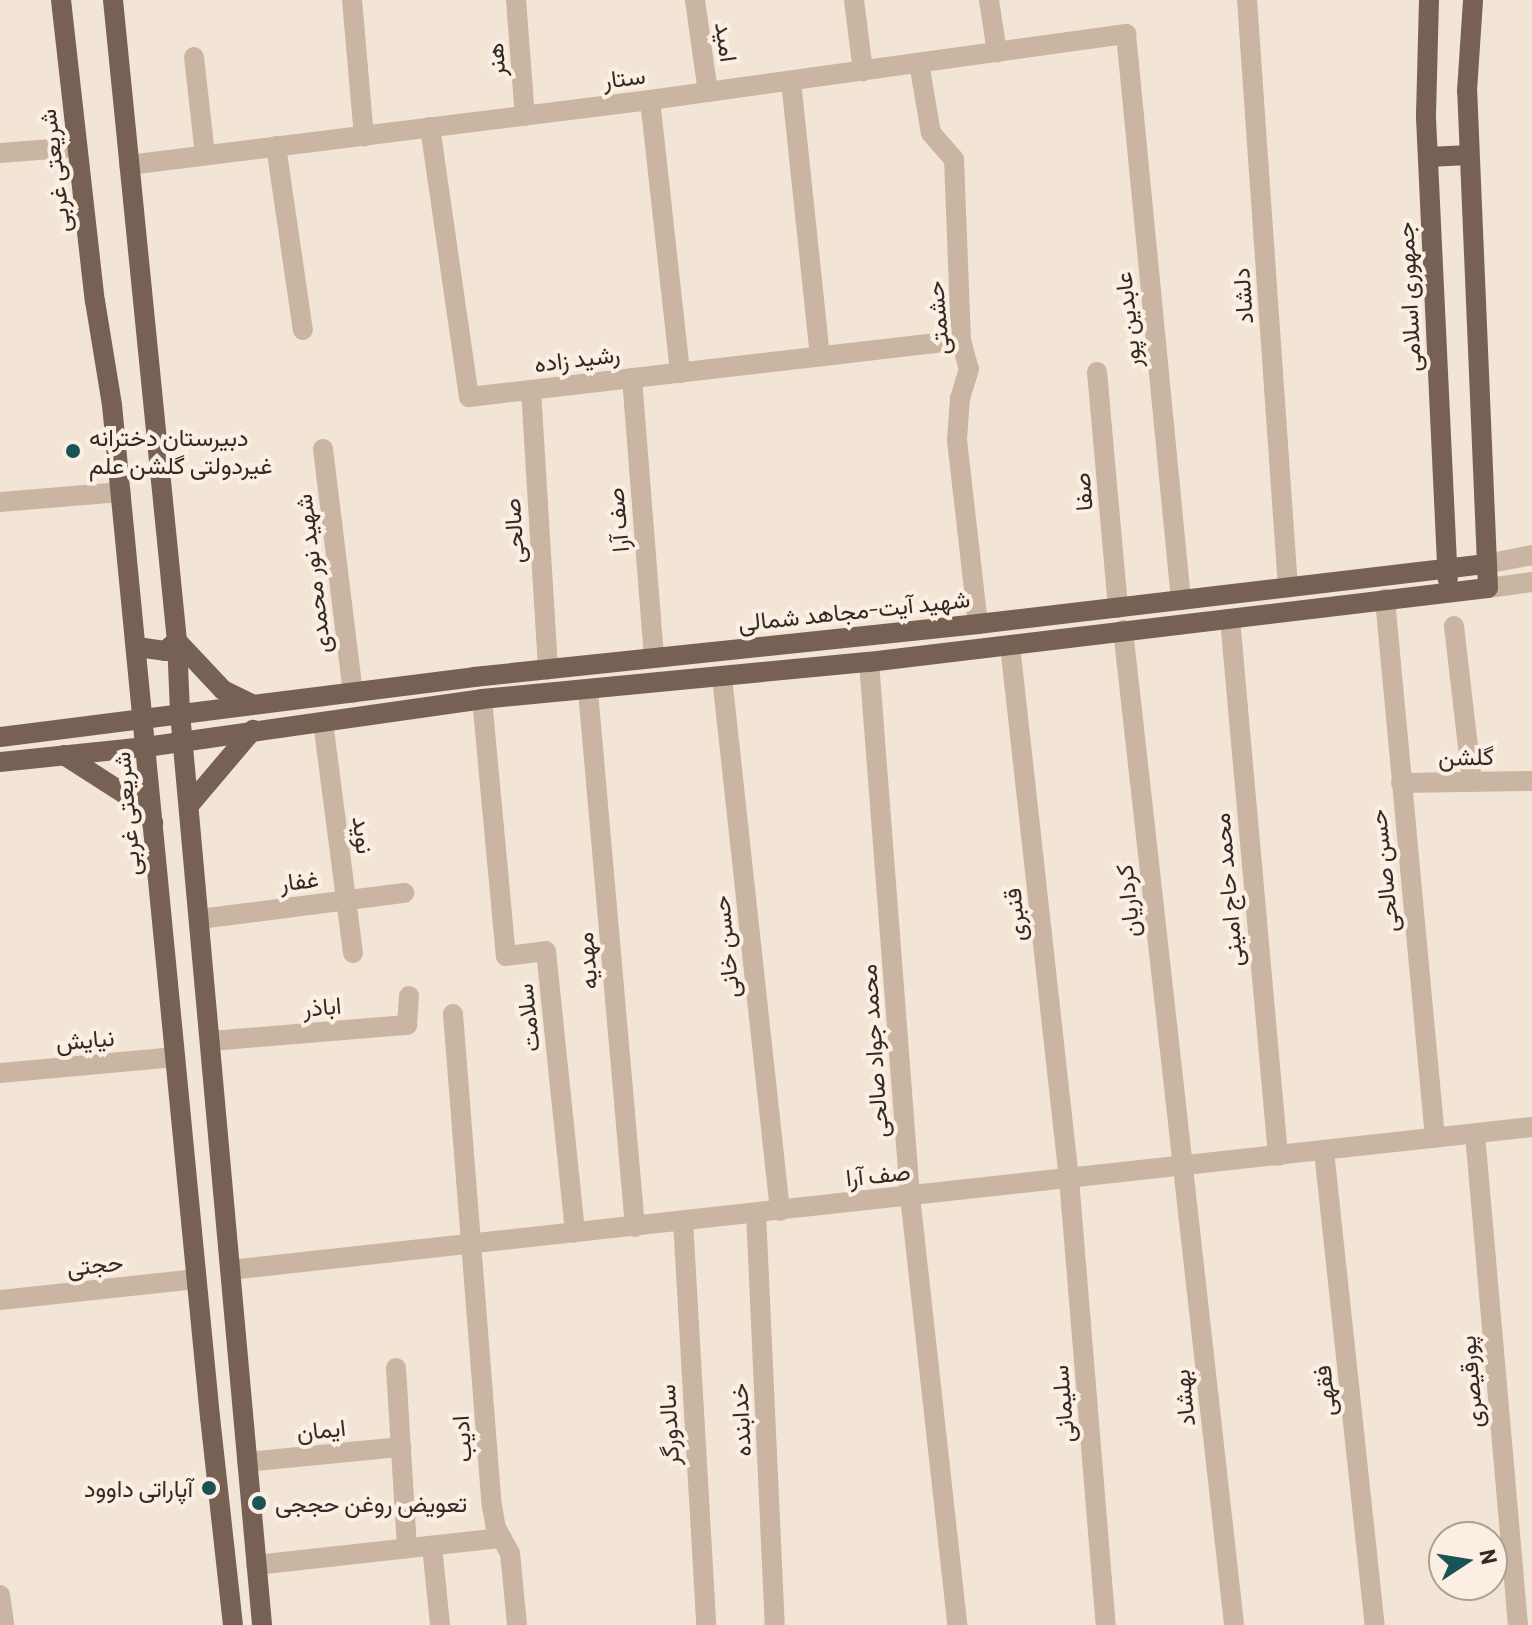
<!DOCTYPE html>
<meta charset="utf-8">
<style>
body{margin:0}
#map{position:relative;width:1532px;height:1625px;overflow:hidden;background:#f2e5d6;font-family:Barlow,Vazirmatn,sans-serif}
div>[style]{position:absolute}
.minor>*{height:20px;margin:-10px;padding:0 10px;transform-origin:10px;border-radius:10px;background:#cab4a2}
.major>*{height:20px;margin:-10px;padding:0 10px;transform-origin:10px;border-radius:10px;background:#776155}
.dots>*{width:22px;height:22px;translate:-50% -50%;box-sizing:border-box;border:4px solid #faefe2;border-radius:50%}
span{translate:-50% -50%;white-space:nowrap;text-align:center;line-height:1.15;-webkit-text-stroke:8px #faefe2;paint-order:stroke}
.street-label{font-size:24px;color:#342a25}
.poi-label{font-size:24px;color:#342a25}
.left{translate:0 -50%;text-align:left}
.right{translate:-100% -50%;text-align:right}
.north{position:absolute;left:1428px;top:1521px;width:80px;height:80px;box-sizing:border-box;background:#faefe2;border:2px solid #aba096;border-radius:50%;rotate:78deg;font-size:22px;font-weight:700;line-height:32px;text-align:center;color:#342a25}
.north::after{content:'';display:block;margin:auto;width:28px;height:36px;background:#195357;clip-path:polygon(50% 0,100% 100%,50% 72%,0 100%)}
</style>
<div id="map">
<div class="minor">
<div style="left:352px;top:0;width:137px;rotate:85deg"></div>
<div style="left:516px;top:0;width:116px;rotate:85.6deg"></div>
<div style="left:695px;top:0;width:93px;rotate:82deg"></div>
<div style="left:854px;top:0;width:72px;rotate:82.8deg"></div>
<div style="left:989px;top:0;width:53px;rotate:81.3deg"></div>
<div style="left:1247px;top:0;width:589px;rotate:86.01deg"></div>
<div style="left:194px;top:57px;width:99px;rotate:83.6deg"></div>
<div style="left:919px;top:63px;width:71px;rotate:80.3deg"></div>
<div style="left:931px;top:133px;width:35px;rotate:49deg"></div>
<div style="left:954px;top:159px;width:181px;rotate:87.8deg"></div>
<div style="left:961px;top:340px;width:30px;rotate:75deg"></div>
<div style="left:969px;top:369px;width:30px;rotate:107deg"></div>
<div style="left:960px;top:398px;width:42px;rotate:94.1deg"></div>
<div style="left:957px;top:440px;width:185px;rotate:83.5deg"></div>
<div style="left:791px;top:81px;width:277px;rotate:84deg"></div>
<div style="left:650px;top:100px;width:275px;rotate:83.7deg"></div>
<div style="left:430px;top:127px;width:273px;rotate:81.8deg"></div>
<div style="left:469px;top:397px;width:495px;rotate:-6.6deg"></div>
<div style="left:276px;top:146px;width:186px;rotate:81.7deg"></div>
<div style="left:0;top:153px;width:77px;rotate:-4.5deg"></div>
<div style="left:129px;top:165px;width:525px;rotate:-7.11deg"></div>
<div style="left:650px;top:100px;width:481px;rotate:-7.9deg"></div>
<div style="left:1126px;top:34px;width:569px;rotate:84.45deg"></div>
<div style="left:1097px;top:372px;width:237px;rotate:84.9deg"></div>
<div style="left:632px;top:378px;width:280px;rotate:85.5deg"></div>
<div style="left:531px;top:390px;width:280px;rotate:86.5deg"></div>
<div style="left:323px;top:449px;width:246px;rotate:83deg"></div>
<div style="left:0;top:502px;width:121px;rotate:-4.7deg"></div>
<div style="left:1486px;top:564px;width:47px;rotate:-11.1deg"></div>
<div style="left:1488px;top:588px;width:44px;rotate:-7.8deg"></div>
<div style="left:1385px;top:599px;width:541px;rotate:84.7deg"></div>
<div style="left:1230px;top:619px;width:539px;rotate:84.89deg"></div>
<div style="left:1454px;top:626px;width:157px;rotate:83.4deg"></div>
<div style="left:1123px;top:630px;width:1001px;rotate:83.63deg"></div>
<div style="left:1010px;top:645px;width:537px;rotate:83.7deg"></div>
<div style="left:1069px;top:1179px;width:448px;rotate:85.3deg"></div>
<div style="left:869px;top:662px;width:536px;rotate:85.61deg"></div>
<div style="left:910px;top:1196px;width:432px;rotate:83.7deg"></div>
<div style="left:722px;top:677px;width:537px;rotate:83.8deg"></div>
<div style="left:588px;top:691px;width:538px;rotate:84.99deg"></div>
<div style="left:482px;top:699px;width:258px;rotate:84.7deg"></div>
<div style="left:506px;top:956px;width:40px;rotate:-7.1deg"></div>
<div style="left:546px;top:951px;width:283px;rotate:84.1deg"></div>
<div style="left:323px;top:722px;width:233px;rotate:82.6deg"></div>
<div style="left:1401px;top:783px;width:131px;rotate:-0.9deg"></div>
<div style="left:200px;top:919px;width:206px;rotate:-7.3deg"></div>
<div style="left:453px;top:1014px;width:494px;rotate:85.5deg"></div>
<div style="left:492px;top:1506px;width:22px;rotate:80deg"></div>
<div style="left:496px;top:1528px;width:29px;rotate:61deg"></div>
<div style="left:510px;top:1553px;width:72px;rotate:84.4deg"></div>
<div style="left:211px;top:1041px;width:197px;rotate:-4.7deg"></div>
<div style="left:407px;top:1025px;width:29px;rotate:-86deg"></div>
<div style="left:0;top:1073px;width:176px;rotate:-5.2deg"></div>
<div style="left:1475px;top:1134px;width:493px;rotate:85deg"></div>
<div style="left:1324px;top:1151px;width:477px;rotate:83.9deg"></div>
<div style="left:756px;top:1213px;width:412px;rotate:87.4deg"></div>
<div style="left:683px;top:1221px;width:405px;rotate:86.7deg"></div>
<div style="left:230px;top:1270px;width:1310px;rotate:-6.27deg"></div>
<div style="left:0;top:1300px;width:197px;rotate:-6.1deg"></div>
<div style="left:396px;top:1368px;width:180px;rotate:86.5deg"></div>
<div style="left:247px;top:1462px;width:155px;rotate:-5.6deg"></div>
<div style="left:432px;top:1546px;width:79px;rotate:84.2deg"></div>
<div style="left:256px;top:1565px;width:247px;rotate:-6.3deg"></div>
<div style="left:0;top:1595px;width:30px;rotate:82deg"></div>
</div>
<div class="major">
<div style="left:61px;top:0;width:303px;rotate:83.6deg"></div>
<div style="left:95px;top:301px;width:105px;rotate:80.7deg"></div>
<div style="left:112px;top:405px;width:1017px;rotate:84.47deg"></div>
<div style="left:210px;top:1417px;width:209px;rotate:83.7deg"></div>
<div style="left:113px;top:0;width:644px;rotate:84.3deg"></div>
<div style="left:177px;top:641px;width:72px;rotate:87.6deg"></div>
<div style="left:180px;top:713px;width:916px;rotate:84.86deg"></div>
<div style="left:1429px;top:0;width:118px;rotate:91.5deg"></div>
<div style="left:1426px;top:118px;width:462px;rotate:87.3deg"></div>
<div style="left:1428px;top:157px;width:41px;rotate:-2.8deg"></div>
<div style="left:137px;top:647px;width:28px;rotate:8deg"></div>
<div style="left:165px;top:651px;width:16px;rotate:-40deg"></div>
<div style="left:177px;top:641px;width:67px;rotate:46.8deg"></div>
<div style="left:223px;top:690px;width:32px;rotate:26deg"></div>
<div style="left:0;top:737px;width:478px;rotate:-7.2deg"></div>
<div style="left:474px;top:677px;width:507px;rotate:-6deg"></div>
<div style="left:978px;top:624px;width:512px;rotate:-6.74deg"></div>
<div style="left:64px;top:755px;width:83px;rotate:32.7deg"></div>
<div style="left:134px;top:800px;width:30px;rotate:50deg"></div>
<div style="left:0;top:762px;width:147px;rotate:-5.9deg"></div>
<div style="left:146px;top:747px;width:339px;rotate:-8.1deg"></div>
<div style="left:482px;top:699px;width:389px;rotate:-5.5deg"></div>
<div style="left:869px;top:662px;width:623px;rotate:-6.82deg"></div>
<div style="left:1488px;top:588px;width:497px;rotate:-92.4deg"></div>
<div style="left:1467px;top:91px;width:91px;rotate:-86.2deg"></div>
<div style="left:191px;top:803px;width:96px;rotate:-49.7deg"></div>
</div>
<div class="dots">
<div style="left:73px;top:451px;background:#195357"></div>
<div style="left:209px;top:1488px;background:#195357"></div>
<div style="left:259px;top:1503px;background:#195357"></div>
</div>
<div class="street-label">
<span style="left:727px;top:42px;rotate:82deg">امید</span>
<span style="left:495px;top:60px;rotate:-94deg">هنر</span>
<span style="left:624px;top:77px;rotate:-7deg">ستار</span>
<span style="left:54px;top:171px;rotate:-97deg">شریعتی غربی</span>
<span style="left:1242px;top:296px;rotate:-94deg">دلشاد</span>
<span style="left:1408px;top:297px;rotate:-93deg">جمهوری اسلامی</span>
<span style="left:937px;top:318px;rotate:-95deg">حشمتی</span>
<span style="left:1127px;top:320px;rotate:-96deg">عابدین پور</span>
<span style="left:577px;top:358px;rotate:-7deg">رشید زاده</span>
<span style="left:1082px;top:492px;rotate:-95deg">صفا</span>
<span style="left:617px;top:520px;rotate:-95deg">صف آرا</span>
<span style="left:513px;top:531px;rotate:-94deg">صالحی</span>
<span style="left:312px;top:574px;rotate:-97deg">شهید نور محمدی</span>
<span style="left:854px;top:610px;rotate:-6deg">شهید آیت-مجاهد شمالی</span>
<span style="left:1466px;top:756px;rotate:-1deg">گلشن</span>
<span style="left:126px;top:814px;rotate:-95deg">شریعتی غربی</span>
<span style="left:364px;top:835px;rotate:83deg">نوید</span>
<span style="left:1383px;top:871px;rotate:-96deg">حسن صالحی</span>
<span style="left:299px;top:880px;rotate:-7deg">غفار</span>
<span style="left:1227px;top:890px;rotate:-95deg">محمد حاج امینی</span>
<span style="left:1127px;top:901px;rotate:-96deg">کرداریان</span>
<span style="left:1014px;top:915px;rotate:-96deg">قنبری</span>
<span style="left:725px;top:947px;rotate:-96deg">حسن خانی</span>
<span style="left:586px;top:961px;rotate:-95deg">مهدیه</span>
<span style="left:322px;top:1006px;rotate:-5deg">اباذر</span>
<span style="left:527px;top:1018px;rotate:-96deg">سلامت</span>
<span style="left:85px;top:1039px;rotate:-5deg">نیایش</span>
<span style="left:873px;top:1051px;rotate:-94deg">محمد جواد صالحی</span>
<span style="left:878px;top:1174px;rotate:-6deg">صف آرا</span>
<span style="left:95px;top:1264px;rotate:-6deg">حجتی</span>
<span style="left:1470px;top:1382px;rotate:-95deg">پورقیصری</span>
<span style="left:1324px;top:1391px;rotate:-96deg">فقهی</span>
<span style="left:1183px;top:1398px;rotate:-96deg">بهشاد</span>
<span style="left:1062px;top:1404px;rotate:-95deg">سلیمانی</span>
<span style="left:740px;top:1420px;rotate:-93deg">خدابنده</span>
<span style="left:668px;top:1425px;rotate:-93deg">سالدورگر</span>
<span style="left:321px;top:1429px;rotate:-6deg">ایمان</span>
<span style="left:461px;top:1439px;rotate:-94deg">ادیب</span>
</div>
<div class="poi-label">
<span class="left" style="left:89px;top:451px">دبیرستان دخترانه<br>غیردولتی گلشن علم</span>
<span class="right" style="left:193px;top:1488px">آپاراتی داوود</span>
<span class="left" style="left:275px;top:1503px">تعویض روغن حججی</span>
</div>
<div class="north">N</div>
</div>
